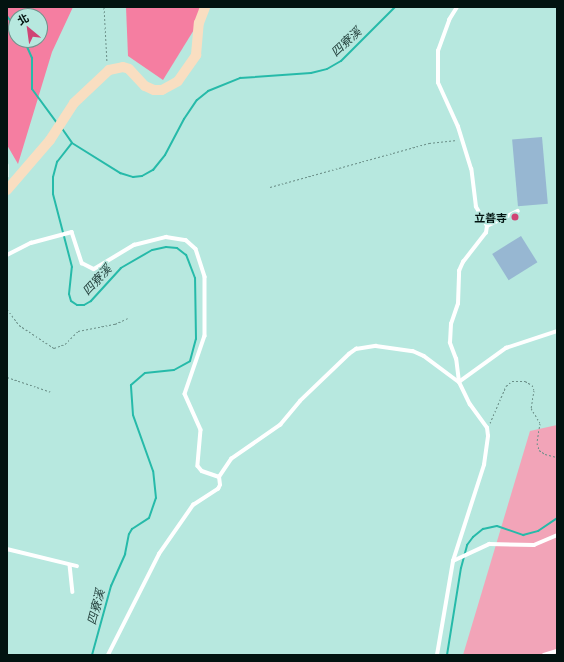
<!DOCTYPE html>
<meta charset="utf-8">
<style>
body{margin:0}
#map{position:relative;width:564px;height:662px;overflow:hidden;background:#b7e8df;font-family:Literata,"Noto Sans TC",serif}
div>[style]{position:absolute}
.green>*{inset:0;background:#f2a4b8}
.forest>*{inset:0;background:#f57ea1}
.stream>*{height:2px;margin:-1px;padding:0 1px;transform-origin:1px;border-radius:1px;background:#26baa9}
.building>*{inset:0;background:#97b7d2;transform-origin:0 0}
.path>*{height:1px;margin-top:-0.5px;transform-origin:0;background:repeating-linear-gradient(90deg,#6b8f88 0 2px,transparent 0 4px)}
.lane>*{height:3.5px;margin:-1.75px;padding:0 1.75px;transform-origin:1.75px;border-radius:1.75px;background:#fff}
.secondary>*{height:10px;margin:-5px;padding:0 5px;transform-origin:5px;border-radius:5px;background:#f9dec1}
.dots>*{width:11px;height:11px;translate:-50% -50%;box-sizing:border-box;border:2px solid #b7e8df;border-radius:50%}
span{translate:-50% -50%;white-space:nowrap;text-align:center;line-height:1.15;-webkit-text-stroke:3px #b7e8df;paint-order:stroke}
.poi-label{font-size:11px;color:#021310;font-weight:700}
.right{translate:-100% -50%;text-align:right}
.water-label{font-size:12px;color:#24413d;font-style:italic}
.frame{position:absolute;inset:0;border:8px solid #021310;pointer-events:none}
.north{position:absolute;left:8px;top:8px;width:40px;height:40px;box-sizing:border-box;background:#b7e8df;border:1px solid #6f938c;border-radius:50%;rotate:331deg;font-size:11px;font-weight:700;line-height:16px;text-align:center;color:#021310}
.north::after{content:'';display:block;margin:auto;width:14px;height:18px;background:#d04475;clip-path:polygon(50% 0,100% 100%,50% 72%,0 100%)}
</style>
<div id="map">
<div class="green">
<div style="clip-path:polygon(557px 425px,557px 655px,463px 655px,530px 431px)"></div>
</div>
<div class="forest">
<div style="clip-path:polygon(evenodd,7px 7px,73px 7px,52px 52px,18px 164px,7px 145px,7px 7px,16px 16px,40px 16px,40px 40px,16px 40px,16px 16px)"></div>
<div style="clip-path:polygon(126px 7px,208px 7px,163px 80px,128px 56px)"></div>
</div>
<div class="stream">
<div style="left:7px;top:16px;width:16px;rotate:55deg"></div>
<div style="left:24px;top:40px;width:20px;rotate:66deg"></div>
<div style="left:32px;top:58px;width:31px;rotate:90deg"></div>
<div style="left:32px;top:89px;width:42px;rotate:53.7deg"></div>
<div style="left:61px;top:127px;width:19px;rotate:55deg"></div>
<div style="left:92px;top:655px;width:72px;rotate:-74.6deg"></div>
<div style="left:111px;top:586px;width:35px;rotate:-66deg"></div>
<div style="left:125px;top:554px;width:20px;rotate:-79deg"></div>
<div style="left:129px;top:534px;width:6px;rotate:-59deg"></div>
<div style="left:132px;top:529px;width:20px;rotate:-33deg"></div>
<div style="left:149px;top:518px;width:21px;rotate:-71deg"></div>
<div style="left:156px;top:498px;width:27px;rotate:-96deg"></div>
<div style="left:153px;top:471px;width:59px;rotate:-109.7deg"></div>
<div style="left:133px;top:415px;width:30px;rotate:-94deg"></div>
<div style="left:131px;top:385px;width:18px;rotate:-41deg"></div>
<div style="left:145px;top:373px;width:29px;rotate:-6deg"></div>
<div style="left:174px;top:370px;width:18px;rotate:-29deg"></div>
<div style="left:190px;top:361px;width:23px;rotate:-75deg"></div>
<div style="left:196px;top:339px;width:61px;rotate:-90.9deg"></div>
<div style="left:195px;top:278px;width:25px;rotate:-111deg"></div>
<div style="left:186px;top:255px;width:11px;rotate:-142deg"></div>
<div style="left:177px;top:248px;width:11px;rotate:-175deg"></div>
<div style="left:166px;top:247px;width:14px;rotate:168deg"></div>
<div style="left:152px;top:250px;width:36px;rotate:150deg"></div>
<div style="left:121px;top:268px;width:45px;rotate:132.3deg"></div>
<div style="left:91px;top:301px;width:8px;rotate:150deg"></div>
<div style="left:84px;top:305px;width:7px;rotate:180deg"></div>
<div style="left:77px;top:305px;width:7px;rotate:-146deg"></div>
<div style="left:71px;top:301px;width:7px;rotate:-106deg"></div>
<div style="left:69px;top:294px;width:27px;rotate:-84deg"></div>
<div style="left:72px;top:267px;width:75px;rotate:-104.6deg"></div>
<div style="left:53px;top:194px;width:17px;rotate:-90deg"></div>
<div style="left:53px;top:177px;width:16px;rotate:-75deg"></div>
<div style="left:57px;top:162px;width:24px;rotate:-52deg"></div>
<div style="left:72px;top:143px;width:57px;rotate:32deg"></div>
<div style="left:120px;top:173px;width:14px;rotate:17deg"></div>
<div style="left:133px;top:177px;width:9px;rotate:-6deg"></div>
<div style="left:142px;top:176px;width:13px;rotate:-29deg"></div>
<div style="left:153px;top:170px;width:19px;rotate:-51deg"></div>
<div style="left:165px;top:155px;width:41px;rotate:-62.2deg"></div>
<div style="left:184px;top:119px;width:23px;rotate:-56deg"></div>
<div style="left:197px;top:100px;width:14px;rotate:-39deg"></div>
<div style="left:208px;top:91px;width:35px;rotate:-22deg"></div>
<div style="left:240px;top:78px;width:71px;rotate:-4deg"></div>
<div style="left:311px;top:73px;width:16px;rotate:-14deg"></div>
<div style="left:327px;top:69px;width:16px;rotate:-30deg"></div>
<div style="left:341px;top:61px;width:76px;rotate:-45deg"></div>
<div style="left:447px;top:655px;width:88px;rotate:-80.9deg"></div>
<div style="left:461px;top:568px;width:24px;rotate:-75deg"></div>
<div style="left:467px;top:545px;width:10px;rotate:-53deg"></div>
<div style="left:473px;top:537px;width:13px;rotate:-39deg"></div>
<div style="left:483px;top:529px;width:14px;rotate:-12deg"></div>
<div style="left:497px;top:526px;width:28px;rotate:19deg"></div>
<div style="left:523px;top:535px;width:16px;rotate:-15deg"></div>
<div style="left:538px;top:531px;width:23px;rotate:-34deg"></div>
</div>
<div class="building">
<div style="left:542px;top:137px;width:67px;height:30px;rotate:85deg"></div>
<div style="left:521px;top:236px;width:31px;height:34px;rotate:58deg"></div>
</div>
<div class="path">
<div style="left:104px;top:7px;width:55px;rotate:86.9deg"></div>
<div style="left:270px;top:187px;width:165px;rotate:-15.5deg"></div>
<div style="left:429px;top:143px;width:28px;rotate:-6deg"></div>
<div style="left:7px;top:309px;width:20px;rotate:53deg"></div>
<div style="left:19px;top:325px;width:42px;rotate:33.3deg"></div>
<div style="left:54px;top:348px;width:12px;rotate:-20deg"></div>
<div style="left:65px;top:344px;width:18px;rotate:-45deg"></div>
<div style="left:78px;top:331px;width:38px;rotate:-11deg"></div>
<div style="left:115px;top:324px;width:14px;rotate:-25deg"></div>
<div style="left:7px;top:377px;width:46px;rotate:18.8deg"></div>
<div style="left:490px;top:423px;width:40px;rotate:-66.6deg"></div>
<div style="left:506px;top:386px;width:8px;rotate:-40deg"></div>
<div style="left:512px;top:381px;width:13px"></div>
<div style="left:525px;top:381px;width:8px;rotate:30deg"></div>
<div style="left:532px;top:385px;width:5px;rotate:68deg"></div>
<div style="left:534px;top:390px;width:18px;rotate:99deg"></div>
<div style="left:531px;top:408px;width:17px;rotate:59deg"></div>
<div style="left:540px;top:423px;width:20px;rotate:99deg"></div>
<div style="left:537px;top:443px;width:7px;rotate:74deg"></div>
<div style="left:539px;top:450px;width:7px;rotate:34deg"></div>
<div style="left:545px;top:454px;width:12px;rotate:14deg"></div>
</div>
<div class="lane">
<div style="left:7px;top:165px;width:11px;rotate:90deg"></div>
<div style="left:487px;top:226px;width:34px;rotate:-26deg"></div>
<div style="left:7px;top:255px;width:27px;rotate:-27deg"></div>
<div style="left:31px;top:243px;width:42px;rotate:-15deg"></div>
<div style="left:72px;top:232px;width:33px;rotate:72deg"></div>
<div style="left:82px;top:263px;width:13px;rotate:27deg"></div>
<div style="left:94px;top:269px;width:47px;rotate:-31deg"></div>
<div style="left:134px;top:245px;width:33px;rotate:-14deg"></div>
<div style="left:166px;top:237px;width:20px;rotate:9deg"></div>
<div style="left:186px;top:240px;width:13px;rotate:42deg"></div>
<div style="left:196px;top:249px;width:29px;rotate:72deg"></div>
<div style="left:205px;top:277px;width:59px;rotate:90deg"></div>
<div style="left:205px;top:336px;width:61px;rotate:109deg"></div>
<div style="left:185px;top:394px;width:39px;rotate:66deg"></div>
<div style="left:201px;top:430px;width:36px;rotate:95deg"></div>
<div style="left:198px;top:466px;width:6px;rotate:51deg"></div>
<div style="left:202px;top:471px;width:18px;rotate:19deg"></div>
<div style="left:7px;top:549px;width:72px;rotate:13.7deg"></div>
<div style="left:453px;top:561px;width:40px;rotate:-25deg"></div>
<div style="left:489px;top:544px;width:45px;rotate:1.3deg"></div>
<div style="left:534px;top:545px;width:25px;rotate:-23deg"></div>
<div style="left:70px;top:565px;width:27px;rotate:84deg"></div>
<div style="left:108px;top:655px;width:113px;rotate:-63.2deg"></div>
<div style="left:159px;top:554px;width:60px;rotate:-55.2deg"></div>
<div style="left:193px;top:505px;width:30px;rotate:-33deg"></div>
<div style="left:218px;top:489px;width:4px;rotate:-63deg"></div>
<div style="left:220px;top:485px;width:8px;rotate:-97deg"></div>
<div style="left:219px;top:477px;width:22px;rotate:-56deg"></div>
<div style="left:231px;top:459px;width:60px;rotate:-34.8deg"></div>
<div style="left:280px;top:425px;width:31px;rotate:-50deg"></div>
<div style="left:300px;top:401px;width:68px;rotate:-43.8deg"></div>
<div style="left:349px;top:354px;width:9px;rotate:-36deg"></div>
<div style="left:356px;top:349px;width:20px;rotate:-9deg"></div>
<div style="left:376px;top:346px;width:37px;rotate:8deg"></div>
<div style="left:413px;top:351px;width:12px;rotate:24deg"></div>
<div style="left:424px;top:356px;width:44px;rotate:36.6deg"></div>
<div style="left:459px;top:382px;width:58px;rotate:-35.9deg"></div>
<div style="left:506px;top:348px;width:54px;rotate:-18.4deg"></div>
<div style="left:437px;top:655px;width:95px;rotate:-80.3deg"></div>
<div style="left:453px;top:561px;width:101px;rotate:-72.1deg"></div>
<div style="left:484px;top:465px;width:29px;rotate:-82deg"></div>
<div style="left:488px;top:436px;width:8px;rotate:-97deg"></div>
<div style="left:487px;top:428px;width:29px;rotate:-126deg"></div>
<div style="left:470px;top:405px;width:25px;rotate:-116deg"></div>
<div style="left:459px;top:382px;width:23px;rotate:-97deg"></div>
<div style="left:456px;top:359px;width:17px;rotate:-111deg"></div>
<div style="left:450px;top:343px;width:19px;rotate:-87deg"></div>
<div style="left:451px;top:324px;width:21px;rotate:-71deg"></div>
<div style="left:458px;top:304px;width:33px;rotate:-88deg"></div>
<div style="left:459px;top:271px;width:10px;rotate:-66deg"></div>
<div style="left:463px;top:262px;width:37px;rotate:-52deg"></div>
<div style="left:486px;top:233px;width:7px;rotate:-82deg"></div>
<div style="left:487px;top:226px;width:22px;rotate:-120deg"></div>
<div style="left:476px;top:207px;width:38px;rotate:-97deg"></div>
<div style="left:471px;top:169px;width:44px;rotate:-107.2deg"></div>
<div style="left:458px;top:127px;width:48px;rotate:-114.4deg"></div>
<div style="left:438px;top:83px;width:32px;rotate:-90deg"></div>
<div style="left:438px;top:51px;width:33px;rotate:-70deg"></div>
<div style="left:449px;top:20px;width:15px;rotate:-58deg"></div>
<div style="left:544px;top:655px;width:14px;rotate:-17deg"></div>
</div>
<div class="secondary">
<div style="left:7px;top:190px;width:66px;rotate:-49.3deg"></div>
<div style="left:50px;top:140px;width:44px;rotate:-57deg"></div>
<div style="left:74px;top:103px;width:48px;rotate:-43.3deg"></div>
<div style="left:109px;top:70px;width:14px;rotate:-12deg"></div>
<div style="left:123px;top:67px;width:6px;rotate:18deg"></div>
<div style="left:129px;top:69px;width:23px;rotate:47deg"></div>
<div style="left:145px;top:86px;width:10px;rotate:24deg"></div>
<div style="left:154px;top:90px;width:8px"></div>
<div style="left:162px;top:90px;width:18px;rotate:-29deg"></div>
<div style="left:178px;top:81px;width:32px;rotate:-55deg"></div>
<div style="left:196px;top:55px;width:32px;rotate:-85deg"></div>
<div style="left:199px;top:23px;width:17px;rotate:-69deg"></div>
</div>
<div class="dots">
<div style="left:515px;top:217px;background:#d04475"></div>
</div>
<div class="poi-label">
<span class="right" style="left:507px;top:217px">立善寺</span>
</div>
<div class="water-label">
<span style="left:346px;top:42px;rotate:-43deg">四寮溪</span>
<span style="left:97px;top:280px;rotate:-47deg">四寮溪</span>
<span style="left:96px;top:607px;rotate:-75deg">四寮溪</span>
</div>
<div class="frame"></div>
<div class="north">北</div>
</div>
